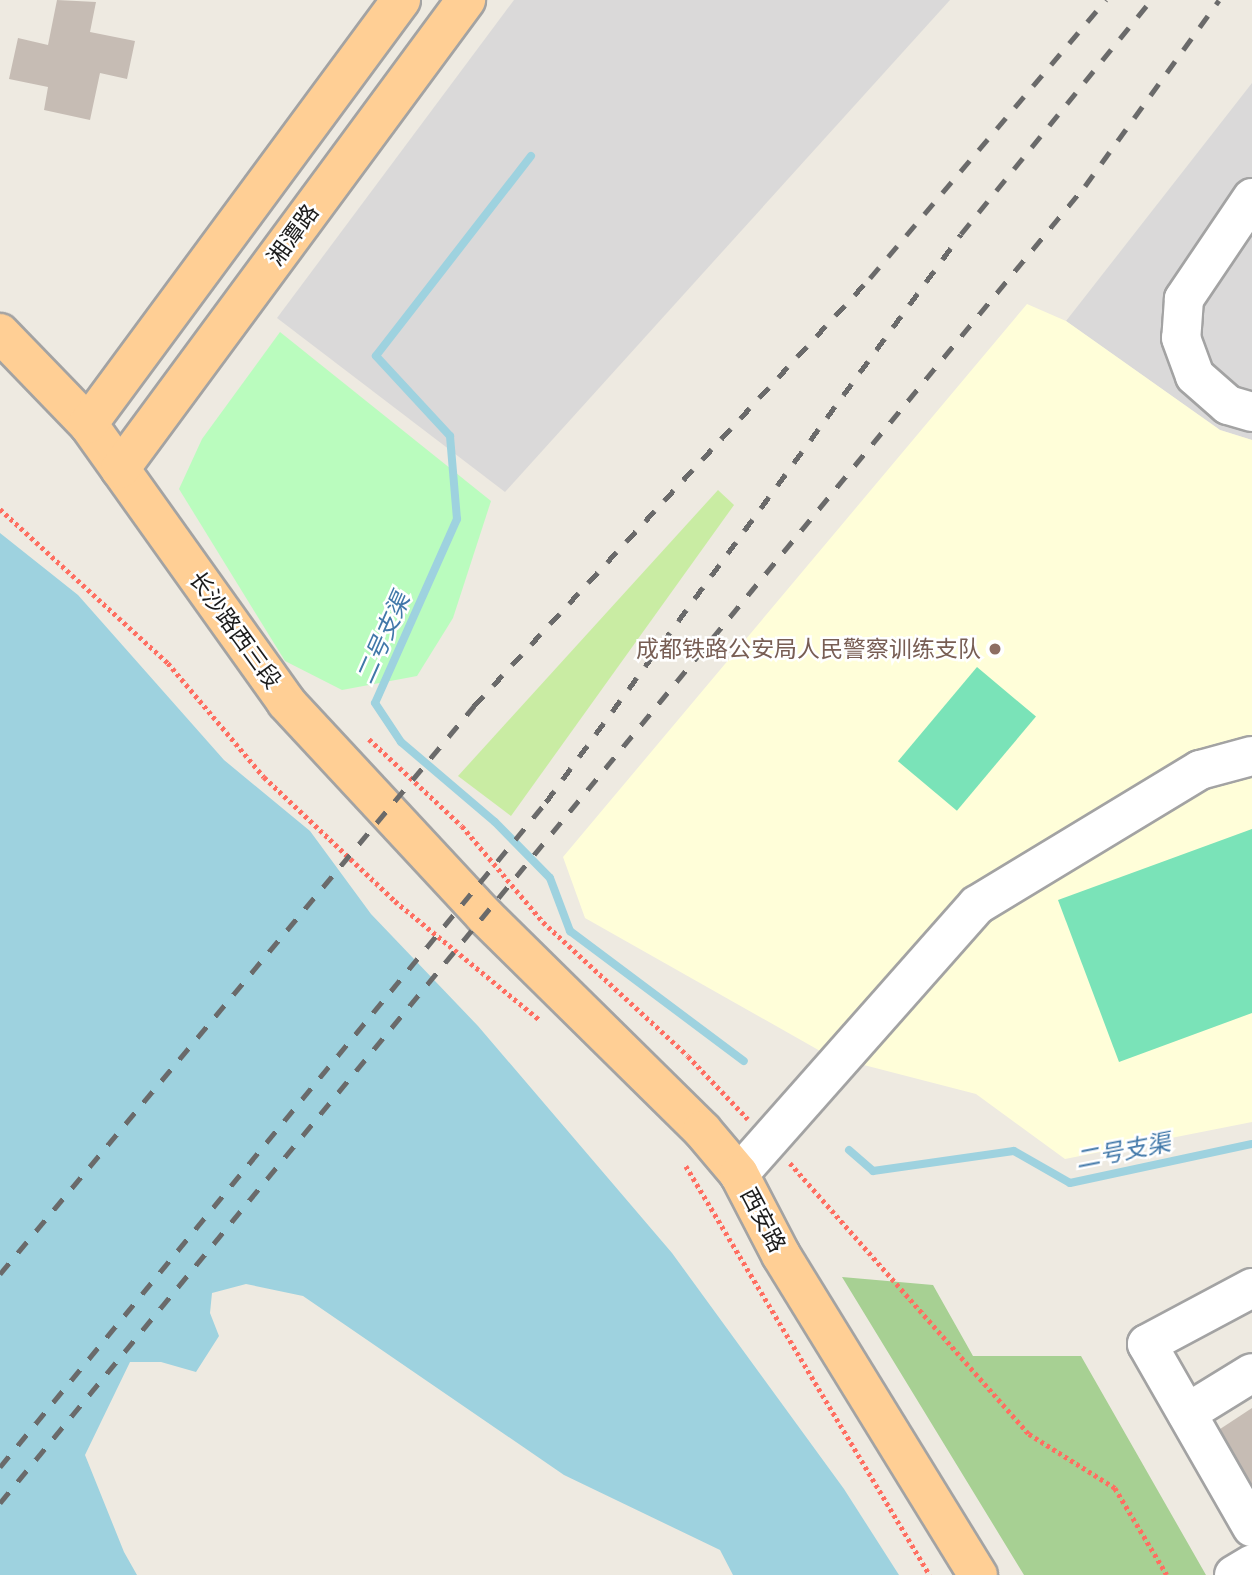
<!DOCTYPE html>
<meta charset="utf-8">
<style>
body{margin:0}
#map{position:relative;width:1252px;height:1575px;overflow:hidden;background:#eeeae1;font-family:Inter,"Noto Sans SC",sans-serif}
div>[style]{position:absolute}
.residential>*{inset:0;background:#dad9d9}
.education>*{inset:0;background:#fffed9}
.grass>*{inset:0;background:#c9eca3}
.forest>*{inset:0;background:#a7d093}
.park>*{inset:0;background:#bafcbe}
.pitch>*{inset:0;background:#7ae3b8;transform-origin:0 0}
.water>*{inset:0;background:#9ed2df}
.stream>*{height:8px;margin:-4px;padding:0 4px;transform-origin:4px;border-radius:4px;background:#9ed2df}
.building>*{inset:0;background:#c6bcb4}
.path>*{height:4.5px;margin-top:-2.25px;transform-origin:0;background:repeating-linear-gradient(90deg,#ff6e61 0 3.5px,transparent 0 7px)}
.roads{filter:drop-shadow(2px 0 #a3a3a3) drop-shadow(-2px 0 #a3a3a3) drop-shadow(0 2px #a3a3a3) drop-shadow(0 -2px #a3a3a3)}
.minor>*{height:38px;margin:-19px;padding:0 19px;transform-origin:19px;border-radius:19px;background:#fff}
.major>*{height:38px;margin:-19px;padding:0 19px;transform-origin:19px;border-radius:19px;background:#ffcf95}
.rail>*{height:5px;margin-top:-2.5px;transform-origin:0;background:repeating-linear-gradient(90deg,#6a6a6a 0 14px,transparent 0 28px)}
.dots>*{width:19px;height:19px;translate:-50% -50%;box-sizing:border-box;border:4px solid #fff;border-radius:50%}
span{translate:-50% -50%;white-space:nowrap;text-align:center;line-height:1.15;-webkit-text-stroke:5px #fff;paint-order:stroke}
.street-label{font-size:23px;color:#1c1c1c}
.education-label{font-size:23px;color:#785e54}
.right{translate:-100% -50%;text-align:right}
.water-label{font-size:24px;color:#4178a9;font-style:italic}
</style>
<div id="map">
<div class="residential">
<div style="clip-path:polygon(514px 0,950px 0,505px 492px,277px 318px)"></div>
<div style="clip-path:polygon(1252px 83px,1252px 440px,1220px 430px,1066px 321px)"></div>
</div>
<div class="education">
<div style="clip-path:polygon(1027px 304px,1066px 321px,1220px 430px,1252px 440px,1252px 1122px,1065px 1159px,976px 1094px,829px 1056px,585px 918px,563px 857px)"></div>
</div>
<div class="grass">
<div style="clip-path:polygon(718px 490px,734px 505px,511px 816px,458px 776px)"></div>
</div>
<div class="forest">
<div style="clip-path:polygon(842px 1277px,933px 1285px,973px 1356px,1081px 1356px,1206px 1575px,1024px 1575px)"></div>
</div>
<div class="park">
<div style="clip-path:polygon(280px 332px,491px 501px,453px 618px,417px 676px,342px 690px,285px 661px,179px 489px,202px 439px)"></div>
</div>
<div class="pitch">
<div style="left:977px;top:667px;width:77px;height:123px;rotate:40deg"></div>
<div style="clip-path:polygon(1252px 829px,1252px 1013px,1119px 1062px,1058px 900px)"></div>
</div>
<div class="water">
<div style="clip-path:polygon(0 533px,78px 595px,224px 760px,310px 831px,371px 914px,478px 1026px,672px 1253px,844px 1489px,899px 1575px,733px 1575px,720px 1550px,564px 1475px,303px 1296px,246px 1284px,212px 1293px,210px 1313px,219px 1336px,196px 1372px,161px 1362px,130px 1362px,85px 1455px,124px 1552px,137px 1575px,0 1575px)"></div>
</div>
<div class="stream">
<div style="left:531px;top:156px;width:253px;rotate:127.8deg"></div>
<div style="left:376px;top:356px;width:109px;rotate:47.2deg"></div>
<div style="left:450px;top:436px;width:83px;rotate:85.2deg"></div>
<div style="left:457px;top:519px;width:201px;rotate:114deg"></div>
<div style="left:375px;top:703px;width:47px;rotate:56.3deg"></div>
<div style="left:401px;top:742px;width:123px;rotate:40.4deg"></div>
<div style="left:495px;top:822px;width:78px;rotate:45.5deg"></div>
<div style="left:550px;top:878px;width:57px;rotate:69.3deg"></div>
<div style="left:570px;top:931px;width:217px;rotate:36.8deg"></div>
<div style="left:849px;top:1150px;width:32px;rotate:41deg"></div>
<div style="left:873px;top:1171px;width:142px;rotate:-8.1deg"></div>
<div style="left:1014px;top:1151px;width:64px;rotate:29.7deg"></div>
<div style="left:1070px;top:1183px;width:186px;rotate:-12.1deg"></div>
</div>
<div class="building">
<div style="clip-path:polygon(57px 0,96px 2px,90px 32px,135px 41px,127px 79px,100px 73px,90px 120px,44px 110px,48px 87px,9px 79px,18px 38px,48px 45px)"></div>
<div style="clip-path:polygon(1252px 1408px,1252px 1496px,1211px 1435px)"></div>
</div>
<div class="path">
<div style="left:0;top:509px;width:228px;rotate:42.5deg"></div>
<div style="left:168px;top:663px;width:149px;rotate:49.9deg"></div>
<div style="left:264px;top:777px;width:180px;rotate:43.4deg"></div>
<div style="left:395px;top:901px;width:188px;rotate:39.4deg"></div>
<div style="left:369px;top:739px;width:127px;rotate:43.1deg"></div>
<div style="left:462px;top:826px;width:126px;rotate:49.8deg"></div>
<div style="left:543px;top:922px;width:197px;rotate:42.7deg"></div>
<div style="left:688px;top:1056px;width:87px;rotate:46.4deg"></div>
<div style="left:790px;top:1163px;width:361px;rotate:48.6deg"></div>
<div style="left:1029px;top:1434px;width:102px;rotate:32.1deg"></div>
<div style="left:1115px;top:1488px;width:101px;rotate:59.1deg"></div>
<div style="left:686px;top:1166px;width:476px;rotate:59.2deg"></div>
</div>
<div class="roads">
<div class="minor">
<div style="left:1252px;top:198px;width:122px;rotate:124deg"></div>
<div style="left:1184px;top:299px;width:39px;rotate:94deg"></div>
<div style="left:1181px;top:338px;width:40px;rotate:69.8deg"></div>
<div style="left:1195px;top:376px;width:44px;rotate:41.3deg"></div>
<div style="left:1228px;top:405px;width:25px;rotate:16deg"></div>
<div style="left:739px;top:1174px;width:359px;rotate:-48.5deg"></div>
<div style="left:977px;top:905px;width:261px;rotate:-31.2deg"></div>
<div style="left:1200px;top:770px;width:54px;rotate:-15.1deg"></div>
<div style="left:1252px;top:1288px;width:119px;rotate:151.9deg"></div>
<div style="left:1147px;top:1344px;width:211px;rotate:60.2deg"></div>
<div style="left:1187px;top:1413px;width:76px;rotate:-31.6deg"></div>
<div style="left:1234px;top:1575px;width:21px;rotate:-31deg"></div>
</div>
<div class="major">
<div style="left:0;top:333px;width:127px;rotate:46deg"></div>
<div style="left:88px;top:424px;width:341px;rotate:54.5deg"></div>
<div style="left:286px;top:702px;width:291px;rotate:47.1deg"></div>
<div style="left:484px;top:915px;width:306px;rotate:44.6deg"></div>
<div style="left:702px;top:1130px;width:57px;rotate:49.9deg"></div>
<div style="left:739px;top:1174px;width:91px;rotate:62.6deg"></div>
<div style="left:781px;top:1255px;width:376px;rotate:58.4deg"></div>
<div style="left:88px;top:424px;width:527px;rotate:-53.56deg"></div>
<div style="left:120px;top:469px;width:583px;rotate:-53.58deg"></div>
</div>
</div>
<div class="rail">
<div style="left:0;top:1274px;width:740px;rotate:-50.15deg"></div>
<div style="left:474px;top:706px;width:583px;rotate:-47.22deg"></div>
<div style="left:870px;top:278px;width:365px;rotate:-49.7deg"></div>
<div style="left:0;top:1467px;width:860px;rotate:-50.61deg"></div>
<div style="left:546px;top:802px;width:703px;rotate:-53.85deg"></div>
<div style="left:961px;top:234px;width:301px;rotate:-50.9deg"></div>
<div style="left:0;top:1503px;width:1706px;rotate:-50.52deg"></div>
<div style="left:1085px;top:186px;width:229px;rotate:-54.2deg"></div>
</div>
<div class="dots">
<div style="left:995px;top:649px;background:#8d6e63"></div>
</div>
<div class="street-label">
<span style="left:293px;top:235px;rotate:-54deg">湘潭路</span>
<span style="left:235px;top:630px;rotate:54deg">长沙路西三段</span>
<span style="left:763px;top:1220px;rotate:62deg">西安路</span>
</div>
<div class="education-label">
<span class="right" style="left:981px;top:649px">成都铁路公安局人民警察训练支队</span>
</div>
<div class="water-label">
<span style="left:383px;top:638px;rotate:-66deg">二号支渠</span>
<span style="left:1123px;top:1151px;rotate:-11deg">二号支渠</span>
</div>
</div>
